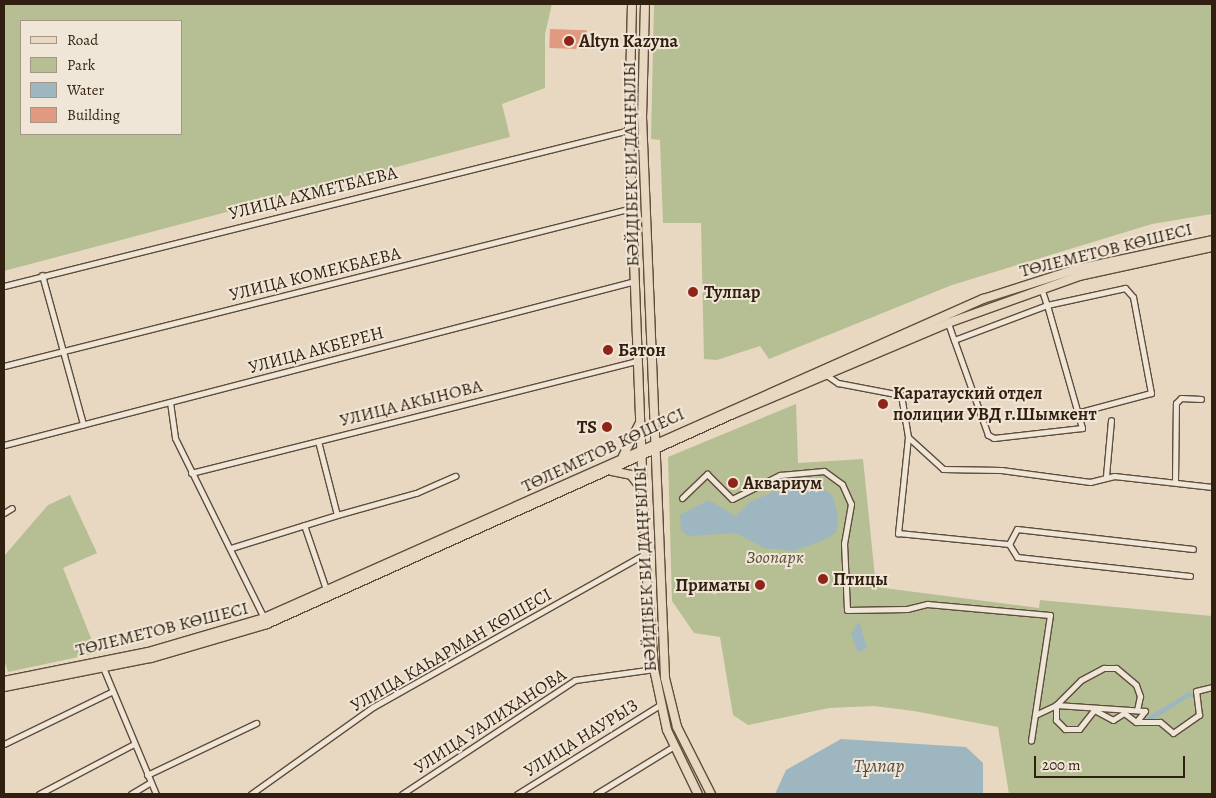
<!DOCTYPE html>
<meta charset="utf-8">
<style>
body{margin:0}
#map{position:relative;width:1216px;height:798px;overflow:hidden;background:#e8d8c1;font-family:Alegreya,serif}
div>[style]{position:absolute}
.green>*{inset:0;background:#b5bf93}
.water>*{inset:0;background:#9eb6bf}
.building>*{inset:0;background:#df9a7f;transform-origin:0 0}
.round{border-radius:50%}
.roads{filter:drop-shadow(1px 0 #5f4d3c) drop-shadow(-1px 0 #5f4d3c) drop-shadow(0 1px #5f4d3c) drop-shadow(0 -1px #5f4d3c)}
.street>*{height:5px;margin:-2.5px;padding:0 2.5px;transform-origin:2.5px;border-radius:2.5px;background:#f0e6d7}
.primary>*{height:8px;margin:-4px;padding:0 4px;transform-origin:4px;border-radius:4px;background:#e8d8c1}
.dots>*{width:14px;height:14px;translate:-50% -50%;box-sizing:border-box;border:2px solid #f0e6d7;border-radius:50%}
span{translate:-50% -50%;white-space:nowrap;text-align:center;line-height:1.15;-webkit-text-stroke:4px #f0e6d7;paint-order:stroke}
.poi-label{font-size:18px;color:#311f0f;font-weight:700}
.left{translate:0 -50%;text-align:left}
.right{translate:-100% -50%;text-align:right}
.street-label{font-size:18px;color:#311f0f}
.park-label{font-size:18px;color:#594f37;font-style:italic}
.water-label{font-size:19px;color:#524c44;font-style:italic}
.frame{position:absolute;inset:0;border:5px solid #311f0f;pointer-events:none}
.legend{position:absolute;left:20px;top:20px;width:162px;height:115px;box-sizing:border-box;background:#f0e6d7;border:1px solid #a49687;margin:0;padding:6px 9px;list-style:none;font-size:15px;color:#311f0f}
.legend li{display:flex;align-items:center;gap:10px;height:25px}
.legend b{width:25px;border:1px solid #a49687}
.scale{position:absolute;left:1034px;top:756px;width:151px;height:22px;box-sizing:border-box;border:2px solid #311f0f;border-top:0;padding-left:6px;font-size:15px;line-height:18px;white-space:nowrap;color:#311f0f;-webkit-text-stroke:4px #f0e6d7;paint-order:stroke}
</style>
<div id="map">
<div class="green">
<div style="clip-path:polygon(evenodd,4px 4px,552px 4px,545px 34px,545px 88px,502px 104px,510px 137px,4px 271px,4px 4px,21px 21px,181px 21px,181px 134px,21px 134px,21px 21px)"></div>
<div style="clip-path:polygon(654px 4px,1212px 4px,1212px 214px,1152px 224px,952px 285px,769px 359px,760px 346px,717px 360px,704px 359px,701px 223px,663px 223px,660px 140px,651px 139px)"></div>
<div style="clip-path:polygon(796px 404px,798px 463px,863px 459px,876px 587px,1039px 608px,1040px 600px,1212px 616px,1212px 794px,1009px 794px,998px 727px,914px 711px,874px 706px,829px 708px,748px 725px,733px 715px,720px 637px,694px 633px,672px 601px,668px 457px)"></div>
<div style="clip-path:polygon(70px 495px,97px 553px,63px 568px,97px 653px,8px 672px,4px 660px,4px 556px,48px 505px)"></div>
</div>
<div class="water">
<div style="clip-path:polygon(818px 484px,833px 496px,838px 516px,836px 533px,822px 541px,793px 551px,764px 548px,736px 533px,688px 536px,681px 531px,680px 515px,709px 500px,736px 516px,750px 502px,776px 491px)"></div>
<div style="clip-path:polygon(859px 621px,867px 647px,858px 653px,851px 634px)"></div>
<div style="clip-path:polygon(1189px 692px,1197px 697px,1189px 697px,1153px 720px,1146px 718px)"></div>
<div style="clip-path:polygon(841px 739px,966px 747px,983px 763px,983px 794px,775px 794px,786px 770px)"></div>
</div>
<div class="building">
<div style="left:550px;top:29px;width:37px;height:19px;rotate:2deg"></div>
<div class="round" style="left:726px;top:476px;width:14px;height:14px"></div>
</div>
<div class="roads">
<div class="street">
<div style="left:42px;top:275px;width:155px;rotate:74.6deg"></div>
<div style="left:4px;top:286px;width:644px;rotate:-14.01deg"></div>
<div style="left:1041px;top:288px;width:18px;rotate:71deg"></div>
<div style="left:1047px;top:305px;width:80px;rotate:-12.3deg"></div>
<div style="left:1125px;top:288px;width:12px;rotate:48deg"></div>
<div style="left:1133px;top:297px;width:98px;rotate:79.4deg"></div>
<div style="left:1151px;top:393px;width:78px;rotate:165.1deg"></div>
<div style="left:1047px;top:305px;width:128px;rotate:74.1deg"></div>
<div style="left:1082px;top:428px;width:89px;rotate:173.5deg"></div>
<div style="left:994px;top:438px;width:7px;rotate:-153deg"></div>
<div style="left:988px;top:435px;width:101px;rotate:-109.7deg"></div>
<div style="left:954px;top:340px;width:99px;rotate:-20.6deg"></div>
<div style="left:948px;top:323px;width:18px;rotate:71deg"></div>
<div style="left:4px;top:366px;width:648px;rotate:-14.12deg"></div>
<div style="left:825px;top:374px;width:16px;rotate:35deg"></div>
<div style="left:838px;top:383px;width:64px;rotate:10.8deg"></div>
<div style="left:901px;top:395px;width:43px;rotate:80.5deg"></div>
<div style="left:908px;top:437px;width:97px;rotate:95.9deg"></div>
<div style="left:898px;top:533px;width:112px;rotate:5.7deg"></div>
<div style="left:170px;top:402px;width:36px;rotate:82deg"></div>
<div style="left:175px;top:438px;width:201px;rotate:63.7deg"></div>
<div style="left:908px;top:437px;width:47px;rotate:42.4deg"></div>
<div style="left:943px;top:469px;width:58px;rotate:1deg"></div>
<div style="left:1001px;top:470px;width:90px;rotate:7.7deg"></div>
<div style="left:1090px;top:482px;width:25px;rotate:-14deg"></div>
<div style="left:1114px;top:476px;width:99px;rotate:6.4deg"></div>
<div style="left:4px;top:445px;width:652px;rotate:-14.57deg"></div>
<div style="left:191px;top:473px;width:460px;rotate:-14.1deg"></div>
<div style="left:1106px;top:476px;width:56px;rotate:-84.9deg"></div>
<div style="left:1175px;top:481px;width:78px;rotate:-89.3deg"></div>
<div style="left:1176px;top:403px;width:7px;rotate:-45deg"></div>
<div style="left:1181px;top:398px;width:20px;rotate:3deg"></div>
<div style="left:682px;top:498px;width:35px;rotate:-44deg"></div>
<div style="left:707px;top:474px;width:35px;rotate:45deg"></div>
<div style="left:732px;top:499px;width:54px;rotate:-26.6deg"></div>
<div style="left:780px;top:475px;width:44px;rotate:-5.2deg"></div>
<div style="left:824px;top:471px;width:22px;rotate:36deg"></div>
<div style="left:842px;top:484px;width:22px;rotate:66deg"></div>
<div style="left:851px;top:504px;width:40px;rotate:100deg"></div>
<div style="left:844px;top:543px;width:67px;rotate:87.4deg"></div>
<div style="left:847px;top:610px;width:60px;rotate:-1deg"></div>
<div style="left:907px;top:609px;width:21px;rotate:-14deg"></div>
<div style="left:927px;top:604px;width:123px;rotate:5.1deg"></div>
<div style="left:1050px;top:615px;width:127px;rotate:98.6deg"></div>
<div style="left:4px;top:513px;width:9px;rotate:-32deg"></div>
<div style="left:337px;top:515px;width:82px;rotate:-15.6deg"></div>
<div style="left:416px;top:493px;width:43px;rotate:-23.6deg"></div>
<div style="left:304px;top:525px;width:71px;rotate:71.1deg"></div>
<div style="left:231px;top:548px;width:111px;rotate:-17.3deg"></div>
<div style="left:337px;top:515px;width:76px;rotate:-104.4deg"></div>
<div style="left:1190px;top:576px;width:174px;rotate:-173.7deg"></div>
<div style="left:1017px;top:557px;width:15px;rotate:-122deg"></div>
<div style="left:1009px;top:544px;width:17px;rotate:-62deg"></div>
<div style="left:1017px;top:529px;width:177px;rotate:6.5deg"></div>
<div style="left:102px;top:665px;width:140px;rotate:67.3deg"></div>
<div style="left:1035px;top:715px;width:23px;rotate:-25deg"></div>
<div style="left:1056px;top:705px;width:89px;rotate:3.9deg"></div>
<div style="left:1145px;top:711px;width:14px;rotate:129deg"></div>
<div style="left:1136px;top:722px;width:15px;rotate:-143deg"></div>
<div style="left:1124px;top:713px;width:13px;rotate:148deg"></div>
<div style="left:1113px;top:720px;width:21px;rotate:-152deg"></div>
<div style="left:1094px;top:710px;width:24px;rotate:128deg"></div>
<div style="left:1079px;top:729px;width:14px;rotate:180deg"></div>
<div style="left:1065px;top:729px;width:13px;rotate:-135deg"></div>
<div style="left:1056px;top:720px;width:15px;rotate:-90deg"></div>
<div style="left:1056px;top:705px;width:35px;rotate:-45deg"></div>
<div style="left:1081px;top:680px;width:26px;rotate:-28deg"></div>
<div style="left:1104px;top:668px;width:12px"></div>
<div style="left:1116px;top:668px;width:26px;rotate:40deg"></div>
<div style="left:1136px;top:685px;width:12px;rotate:70deg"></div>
<div style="left:1140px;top:696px;width:14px;rotate:102deg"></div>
<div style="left:1136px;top:722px;width:24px"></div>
<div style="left:1160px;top:722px;width:17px;rotate:40deg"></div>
<div style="left:1173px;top:733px;width:32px;rotate:-35deg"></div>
<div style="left:1199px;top:715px;width:24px;rotate:-97deg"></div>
<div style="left:1196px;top:691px;width:16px;rotate:-14deg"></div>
<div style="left:4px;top:744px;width:119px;rotate:-25.9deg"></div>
<div style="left:147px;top:775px;width:121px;rotate:-25.5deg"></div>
<div style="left:39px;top:794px;width:107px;rotate:-27.8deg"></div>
<div style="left:131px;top:794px;width:21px;rotate:-31deg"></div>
<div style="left:251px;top:794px;width:150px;rotate:-35.5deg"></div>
<div style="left:373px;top:707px;width:312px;rotate:-29.4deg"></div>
<div style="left:402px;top:794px;width:207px;rotate:-33.4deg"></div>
<div style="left:575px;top:680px;width:80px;rotate:-7.9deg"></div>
<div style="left:517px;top:794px;width:168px;rotate:-31.9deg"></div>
<div style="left:596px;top:794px;width:92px;rotate:-31.6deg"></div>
</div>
<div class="primary">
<div style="left:632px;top:4px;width:126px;rotate:91.4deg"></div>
<div style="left:629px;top:130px;width:424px;rotate:87.8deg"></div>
<div style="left:645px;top:554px;width:115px;rotate:85.5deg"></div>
<div style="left:654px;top:669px;width:62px;rotate:78deg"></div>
<div style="left:667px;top:730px;width:71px;rotate:64.2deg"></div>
<div style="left:645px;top:4px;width:113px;rotate:91.5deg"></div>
<div style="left:642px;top:117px;width:561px;rotate:87.65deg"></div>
<div style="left:665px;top:678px;width:50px;rotate:76.2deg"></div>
<div style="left:677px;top:727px;width:75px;rotate:63.1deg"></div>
<div style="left:623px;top:456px;width:36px;rotate:-63deg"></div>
<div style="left:612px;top:471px;width:19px;rotate:12deg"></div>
<div style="left:631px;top:475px;width:18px;rotate:52deg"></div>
<div style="left:4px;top:681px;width:147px;rotate:-11.4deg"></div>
<div style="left:148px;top:652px;width:121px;rotate:-16.3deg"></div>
<div style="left:264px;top:618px;width:787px;rotate:-23.93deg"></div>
<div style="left:983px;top:299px;width:99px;rotate:-17.7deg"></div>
<div style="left:1077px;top:269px;width:138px;rotate:-12.1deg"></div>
<div style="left:4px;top:687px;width:150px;rotate:-11.2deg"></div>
<div style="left:151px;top:658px;width:121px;rotate:-16.3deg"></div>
<div style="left:267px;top:624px;width:511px;rotate:-24.26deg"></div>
<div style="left:733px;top:414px;width:233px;rotate:-22.9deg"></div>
<div style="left:948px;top:323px;width:139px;rotate:-19.7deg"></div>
<div style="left:1079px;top:276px;width:136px;rotate:-12.3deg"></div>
</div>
</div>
<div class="dots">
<div style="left:569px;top:41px;background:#8f2418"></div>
<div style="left:693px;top:292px;background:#8f2418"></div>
<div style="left:608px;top:350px;background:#8f2418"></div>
<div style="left:883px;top:404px;background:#8f2418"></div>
<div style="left:607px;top:427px;background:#8f2418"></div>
<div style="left:733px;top:483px;background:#8f2418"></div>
<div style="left:823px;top:579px;background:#8f2418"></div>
<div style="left:760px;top:585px;background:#8f2418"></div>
</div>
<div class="poi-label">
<span class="left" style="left:579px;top:41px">Altyn Kazyna</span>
<span class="left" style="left:704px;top:292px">Тулпар</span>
<span class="left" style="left:618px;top:350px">Батон</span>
<span class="left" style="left:893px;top:404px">Каратауский отдел<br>полиции УВД г.Шымкент</span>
<span class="right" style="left:597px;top:427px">TS</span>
<span class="left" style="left:743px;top:483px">Аквариум</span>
<span class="left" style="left:833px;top:579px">Птицы</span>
<span class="right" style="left:750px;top:585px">Приматы</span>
</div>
<div class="street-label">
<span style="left:631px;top:164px;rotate:-91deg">БӘЙДІБЕК БИ ДАҢҒЫЛЫ</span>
<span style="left:313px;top:193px;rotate:-14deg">УЛИЦА АХМЕТБАЕВА</span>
<span style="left:1106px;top:250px;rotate:-14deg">ТӨЛЕМЕТОВ КӨШЕСІ</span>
<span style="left:315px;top:274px;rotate:-14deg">УЛИЦА КОМЕКБАЕВА</span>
<span style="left:316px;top:350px;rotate:-15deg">УЛИЦА АКБЕРЕН</span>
<span style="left:411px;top:403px;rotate:-14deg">УЛИЦА АКЫНОВА</span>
<span style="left:603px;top:450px;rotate:-25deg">ТӨЛЕМЕТОВ КӨШЕСІ</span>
<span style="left:645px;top:569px;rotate:-93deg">БӘЙДІБЕК БИ ДАҢҒЫЛЫ</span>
<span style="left:162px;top:629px;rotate:-14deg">ТӨЛЕМЕТОВ КӨШЕСІ</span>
<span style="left:451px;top:650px;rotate:-30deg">УЛИЦА КАҺАРМАН КӨШЕСІ</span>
<span style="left:490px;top:721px;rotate:-33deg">УЛИЦА УАЛИХАНОВА</span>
<span style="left:581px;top:738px;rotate:-32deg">УЛИЦА НАУРЫЗ</span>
</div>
<div class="park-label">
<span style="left:775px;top:557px">Зоопарк</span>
</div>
<div class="water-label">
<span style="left:879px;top:767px">Тұлпар</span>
</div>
<div class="frame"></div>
<ul class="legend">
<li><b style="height:6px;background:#e8d8c1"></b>Road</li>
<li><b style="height:14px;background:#b5bf93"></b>Park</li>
<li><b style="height:14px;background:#9eb6bf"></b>Water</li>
<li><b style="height:14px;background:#df9a7f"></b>Building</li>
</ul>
<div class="scale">200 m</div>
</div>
